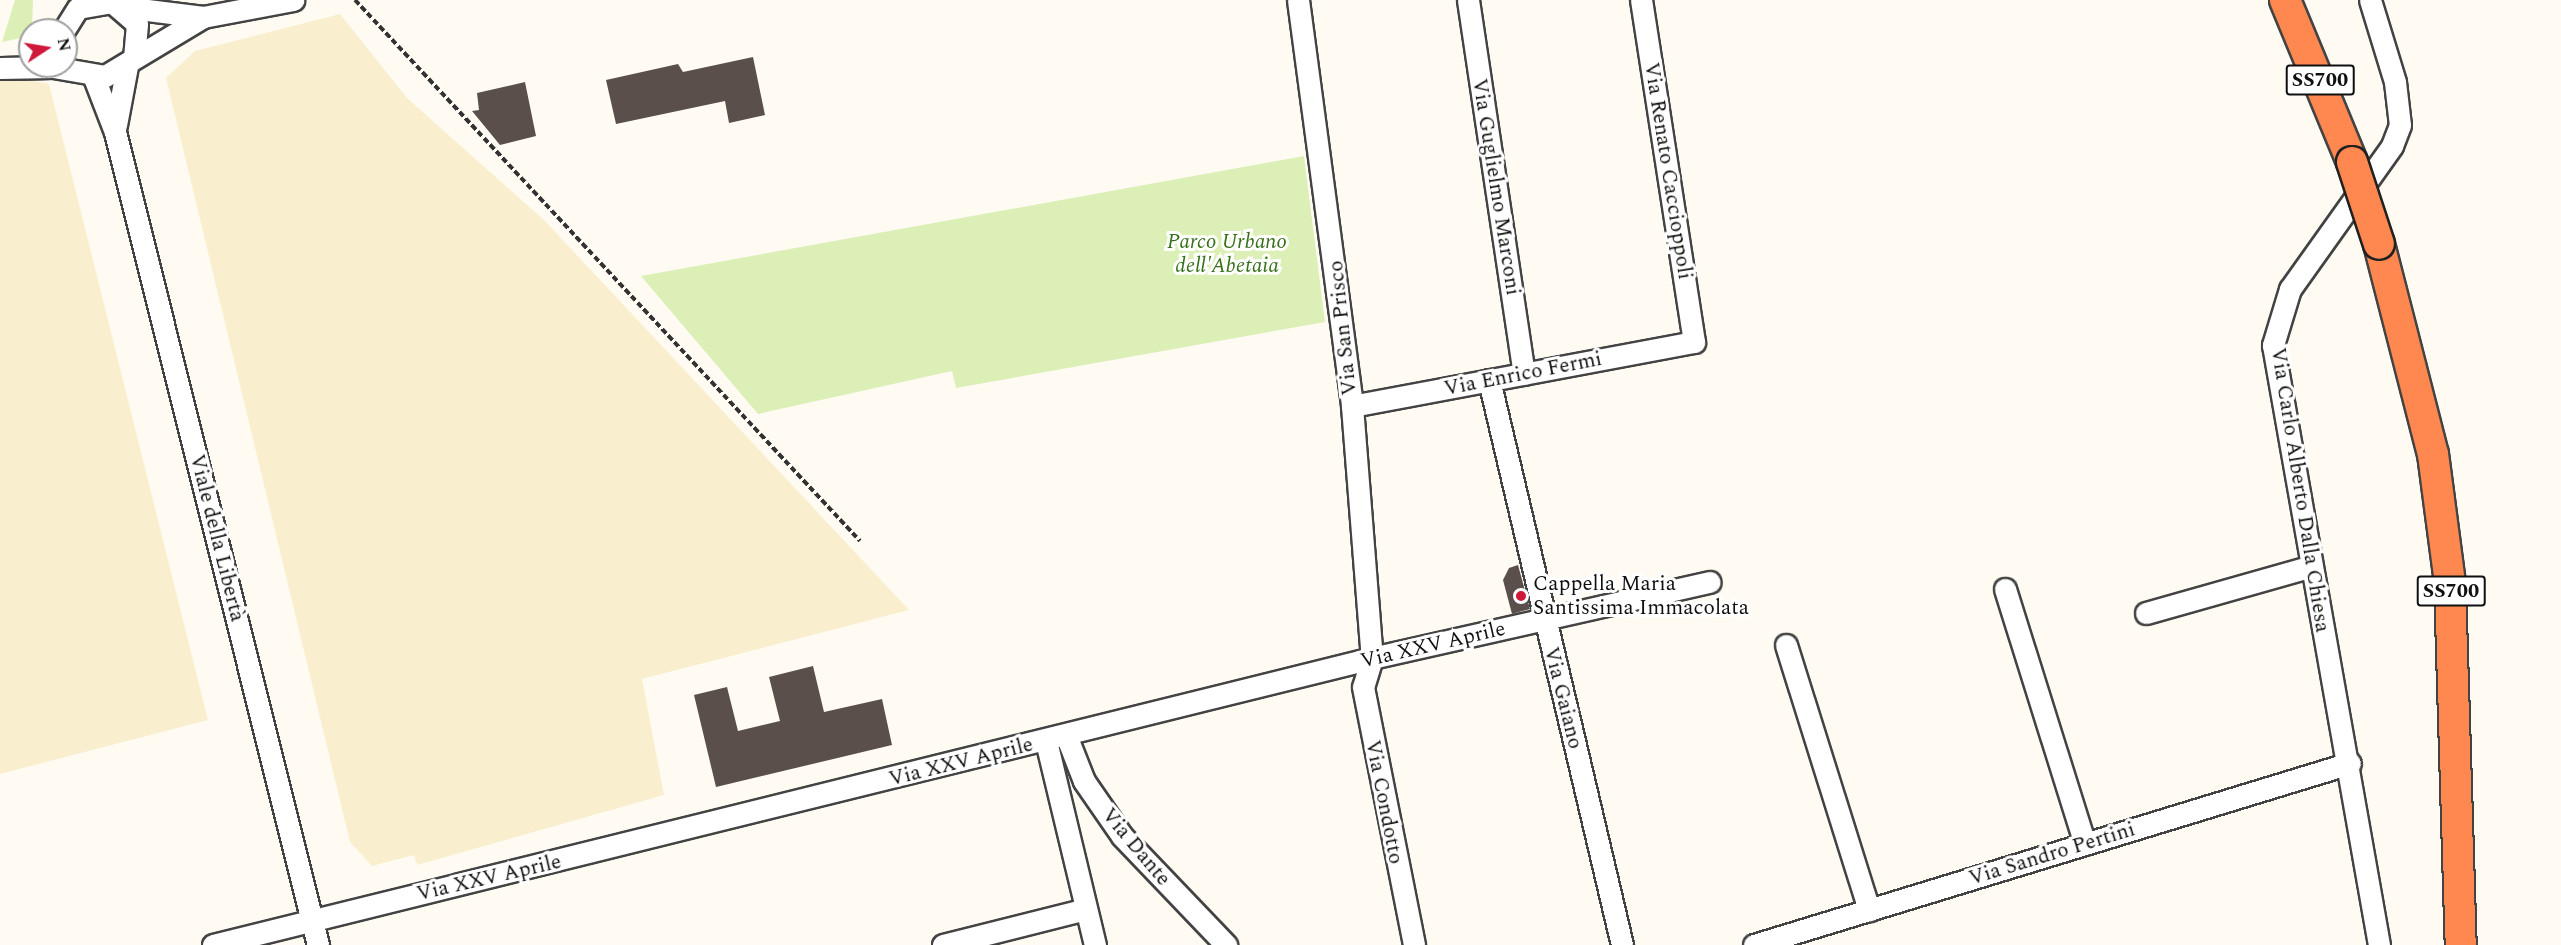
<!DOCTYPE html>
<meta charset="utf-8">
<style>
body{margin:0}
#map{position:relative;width:2561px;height:945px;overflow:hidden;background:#fffbf3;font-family:Spectral,serif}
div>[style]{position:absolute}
.farmland>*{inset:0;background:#f9efcf}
.green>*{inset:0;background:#dcefb7}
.building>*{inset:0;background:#5a4f4b}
.path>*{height:4px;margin-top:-2px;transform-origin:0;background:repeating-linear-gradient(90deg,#323232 0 6px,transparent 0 9px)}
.roads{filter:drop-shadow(2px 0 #434343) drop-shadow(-2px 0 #434343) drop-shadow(0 2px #434343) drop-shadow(0 -2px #434343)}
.minor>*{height:21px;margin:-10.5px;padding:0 10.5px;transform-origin:10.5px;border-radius:10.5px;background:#fff}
.highway>*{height:30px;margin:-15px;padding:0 15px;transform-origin:15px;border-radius:15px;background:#ff8851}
.bridges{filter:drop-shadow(2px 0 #212121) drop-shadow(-2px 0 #212121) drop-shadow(0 2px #212121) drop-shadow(0 -2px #212121)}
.highway-bridge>*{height:30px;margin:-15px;padding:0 15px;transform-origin:15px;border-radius:15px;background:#ff8851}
.dots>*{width:16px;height:16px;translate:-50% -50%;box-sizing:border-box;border:3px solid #fff;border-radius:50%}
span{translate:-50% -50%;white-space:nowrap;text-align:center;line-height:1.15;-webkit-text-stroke:6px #fff;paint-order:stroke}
.shield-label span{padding:2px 4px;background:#fff;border:2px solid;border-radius:4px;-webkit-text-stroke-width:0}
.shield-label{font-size:20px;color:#101010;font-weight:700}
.street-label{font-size:21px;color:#101010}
.park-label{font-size:21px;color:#367018;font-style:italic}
.poi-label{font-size:21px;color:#101010}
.left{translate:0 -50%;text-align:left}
.north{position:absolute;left:18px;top:18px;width:60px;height:60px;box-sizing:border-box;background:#fff;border:2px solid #9f9f9f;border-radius:50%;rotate:78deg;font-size:16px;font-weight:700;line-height:24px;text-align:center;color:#101010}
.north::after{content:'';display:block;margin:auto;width:21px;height:27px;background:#d0183a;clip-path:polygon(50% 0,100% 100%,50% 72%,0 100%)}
</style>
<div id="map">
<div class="farmland">
<div style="clip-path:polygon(340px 14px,407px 98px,545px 221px,909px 610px,642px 679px,664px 795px,417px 865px,414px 855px,372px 866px,350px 842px,166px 78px,195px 51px)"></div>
<div style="clip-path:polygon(14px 77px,49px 84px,208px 720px,0 774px,0 80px)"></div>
</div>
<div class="green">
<div style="clip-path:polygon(15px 0,33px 0,32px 30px,30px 36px,2px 42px)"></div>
<div style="clip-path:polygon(1304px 156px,1325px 322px,956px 388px,952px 371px,758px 414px,641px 276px)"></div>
</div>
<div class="building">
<div style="clip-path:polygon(753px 57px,765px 115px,729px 123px,725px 101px,616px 124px,606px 80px,678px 64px,683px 72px)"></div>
<div style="clip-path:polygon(525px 82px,536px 136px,500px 145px,472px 111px,479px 110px,477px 93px)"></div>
<div style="clip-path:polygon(1518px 565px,1530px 609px,1512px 614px,1503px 580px,1509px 568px)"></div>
<div style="clip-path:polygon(813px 666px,824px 712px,882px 699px,892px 745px,716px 787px,694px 695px,727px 687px,738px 731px,780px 721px,769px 677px)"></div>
</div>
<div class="path">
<div style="left:355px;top:0;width:740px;rotate:46.97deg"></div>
</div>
<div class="roads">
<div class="minor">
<div style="left:1298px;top:0;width:410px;rotate:82.4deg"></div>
<div style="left:1352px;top:406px;width:253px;rotate:85.5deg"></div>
<div style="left:1372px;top:658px;width:30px;rotate:107deg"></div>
<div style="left:1363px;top:687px;width:263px;rotate:78.8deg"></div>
<div style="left:1468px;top:0;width:378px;rotate:81.5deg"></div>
<div style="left:2370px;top:0;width:86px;rotate:73deg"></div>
<div style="left:2395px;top:82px;width:43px;rotate:83.4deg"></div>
<div style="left:2400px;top:125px;width:22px;rotate:111deg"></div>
<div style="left:2392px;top:146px;width:176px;rotate:125.5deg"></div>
<div style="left:2290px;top:289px;width:59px;rotate:106.9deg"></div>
<div style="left:2273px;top:345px;width:609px;rotate:79.98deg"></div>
<div style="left:123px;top:7px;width:81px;rotate:7.1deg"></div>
<div style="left:64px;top:30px;width:26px;rotate:-58deg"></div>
<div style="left:78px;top:8px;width:35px;rotate:-10deg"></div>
<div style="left:112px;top:2px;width:33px;rotate:41deg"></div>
<div style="left:137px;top:24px;width:32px;rotate:95deg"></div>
<div style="left:0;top:68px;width:53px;rotate:-1.1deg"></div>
<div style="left:53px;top:67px;width:53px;rotate:9.8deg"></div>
<div style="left:105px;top:76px;width:114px;rotate:-31deg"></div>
<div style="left:203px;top:17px;width:92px;rotate:-10.7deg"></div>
<div style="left:93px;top:75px;width:61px;rotate:68.9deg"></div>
<div style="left:115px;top:132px;width:838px;rotate:75.98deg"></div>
<div style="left:116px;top:125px;width:60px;rotate:-79.4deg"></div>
<div style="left:1489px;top:380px;width:580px;rotate:76.75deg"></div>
<div style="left:1352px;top:406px;width:348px;rotate:-10.6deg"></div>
<div style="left:1694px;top:342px;width:346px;rotate:-98.8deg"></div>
<div style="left:2005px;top:589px;width:267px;rotate:72.6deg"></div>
<div style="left:2146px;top:613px;width:169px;rotate:-15.8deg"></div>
<div style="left:1786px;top:645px;width:278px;rotate:72.6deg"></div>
<div style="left:1066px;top:735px;width:49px;rotate:68.6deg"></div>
<div style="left:1084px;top:781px;width:67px;rotate:55.4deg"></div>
<div style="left:1122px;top:836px;width:151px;rotate:46.3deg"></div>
<div style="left:1046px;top:741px;width:210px;rotate:76.5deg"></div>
<div style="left:213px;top:945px;width:1194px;rotate:-13.91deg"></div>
<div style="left:1372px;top:658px;width:346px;rotate:-12.7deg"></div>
<div style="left:943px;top:945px;width:147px;rotate:-14.1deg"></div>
<div style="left:1754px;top:945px;width:623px;rotate:-16.98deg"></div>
</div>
<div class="highway">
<div style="left:2285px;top:0;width:175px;rotate:67.5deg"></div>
<div style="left:2379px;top:244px;width:217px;rotate:75.6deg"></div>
<div style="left:2433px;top:454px;width:131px;rotate:82.5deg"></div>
<div style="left:2450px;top:584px;width:361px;rotate:88.3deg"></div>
</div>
</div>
<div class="bridges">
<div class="highway-bridge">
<div style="left:2352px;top:162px;width:86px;rotate:71.8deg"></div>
</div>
</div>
<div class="dots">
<div style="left:1521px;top:596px;background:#d0183a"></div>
</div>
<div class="shield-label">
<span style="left:2320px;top:80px">SS700</span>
<span style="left:2451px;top:591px">SS700</span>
</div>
<div class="street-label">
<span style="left:1668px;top:171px;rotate:81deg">Via Renato Caccioppoli</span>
<span style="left:1496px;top:187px;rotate:81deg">Via Guglielmo Marconi</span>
<span style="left:1343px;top:328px;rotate:-96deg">Via San Prisco</span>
<span style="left:1523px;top:374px;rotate:-11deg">Via Enrico Fermi</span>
<span style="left:2300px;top:490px;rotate:81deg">Via Carlo Alberto Dalla Chiesa</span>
<span style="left:217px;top:538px;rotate:76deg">Viale della Libertà</span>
<span style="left:1433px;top:645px;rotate:-13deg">Via XXV Aprile</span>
<span style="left:1563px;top:698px;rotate:76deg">Via Gaiano</span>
<span style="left:961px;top:762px;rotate:-14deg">Via XXV Aprile</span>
<span style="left:1384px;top:802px;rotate:79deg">Via Condotto</span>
<span style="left:1136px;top:847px;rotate:50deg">Via Dante</span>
<span style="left:2052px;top:854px;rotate:-17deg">Via Sandro Pertini</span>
<span style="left:489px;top:878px;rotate:-13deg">Via XXV Aprile</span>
</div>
<div class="park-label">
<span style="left:1227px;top:254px">Parco Urbano<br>dell'Abetaia</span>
</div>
<div class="poi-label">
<span class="left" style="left:1533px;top:596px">Cappella Maria<br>Santissima Immacolata</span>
</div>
<div class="north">N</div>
</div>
